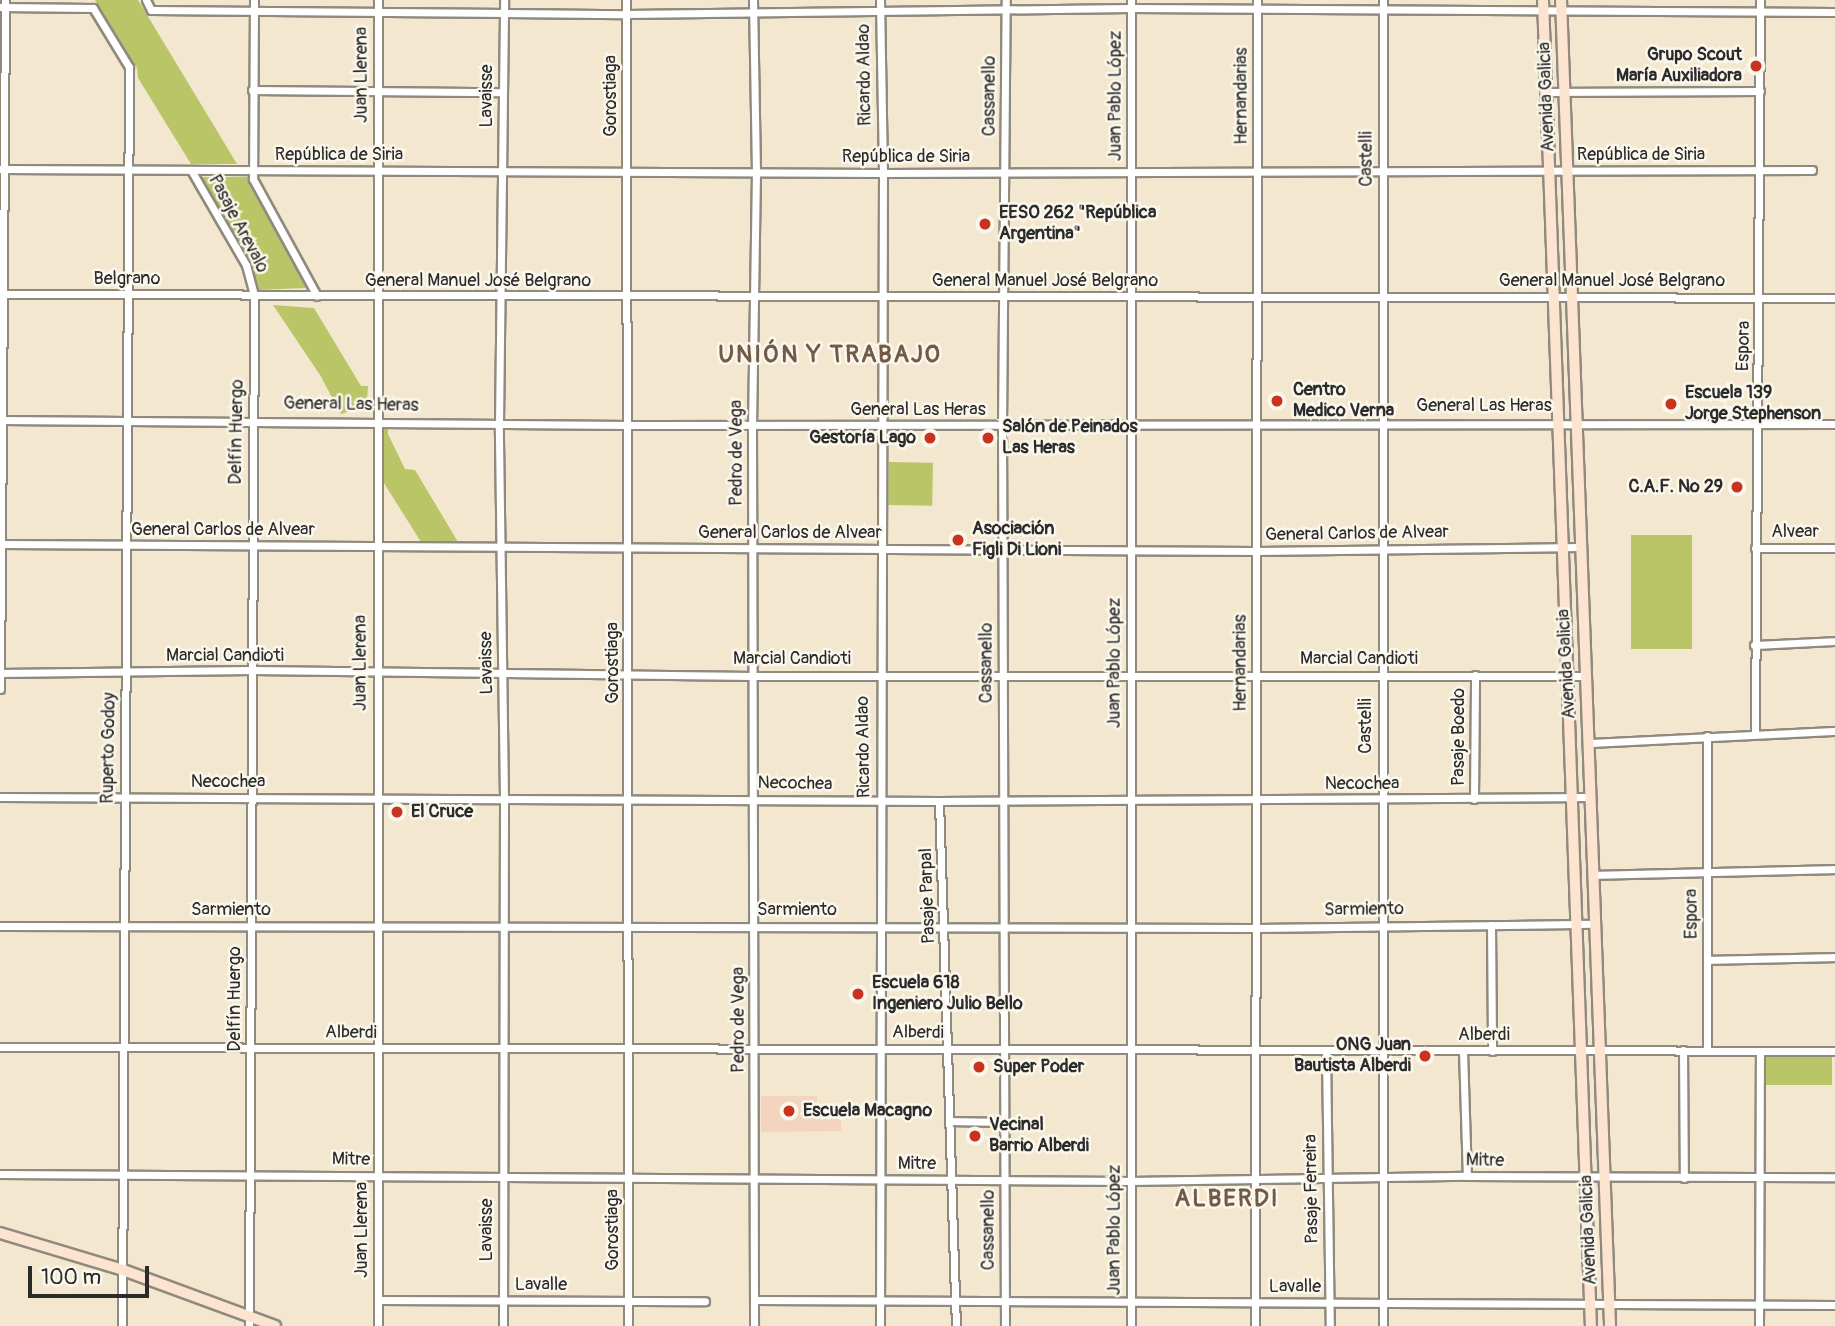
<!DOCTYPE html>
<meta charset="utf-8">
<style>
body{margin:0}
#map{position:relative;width:1835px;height:1326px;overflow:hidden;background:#f3e8cf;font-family:Pangolin,sans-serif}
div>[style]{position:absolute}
.built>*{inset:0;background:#f3d4bf}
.green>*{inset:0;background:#b9c567;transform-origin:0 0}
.roads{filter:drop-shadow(2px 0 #8f8a7d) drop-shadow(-2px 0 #8f8a7d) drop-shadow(0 2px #8f8a7d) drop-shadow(0 -2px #8f8a7d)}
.minor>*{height:7px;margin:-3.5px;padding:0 3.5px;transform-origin:3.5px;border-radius:3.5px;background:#fff}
.secondary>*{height:10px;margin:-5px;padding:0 5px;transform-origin:5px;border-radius:5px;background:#fde4d1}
.dots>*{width:19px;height:19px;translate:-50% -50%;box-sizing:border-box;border:4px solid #fbf7ec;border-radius:50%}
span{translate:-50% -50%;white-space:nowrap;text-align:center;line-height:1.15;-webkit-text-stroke:5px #fbf7ec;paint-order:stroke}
.poi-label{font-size:18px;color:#2b2b2b;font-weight:700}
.right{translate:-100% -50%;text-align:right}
.left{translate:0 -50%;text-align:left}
.street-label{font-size:18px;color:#2b2b2b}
.district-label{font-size:24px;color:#705a48;font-weight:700;letter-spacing:2px}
.scale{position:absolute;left:28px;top:1266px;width:121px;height:32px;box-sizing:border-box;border:4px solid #2b2b2b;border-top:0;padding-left:9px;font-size:21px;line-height:24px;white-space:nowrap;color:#2b2b2b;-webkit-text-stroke:5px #fbf7ec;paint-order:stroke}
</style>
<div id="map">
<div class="built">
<div style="clip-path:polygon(761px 1096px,817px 1096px,817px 1117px,841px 1117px,841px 1131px,761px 1132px)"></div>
</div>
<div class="green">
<div style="clip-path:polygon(95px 0,138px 0,237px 164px,191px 164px,138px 78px,137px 68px)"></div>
<div style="clip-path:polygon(198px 177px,248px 177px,306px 280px,305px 288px,257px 290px,248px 263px)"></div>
<div style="clip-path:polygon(273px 305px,314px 308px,361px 386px,368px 386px,367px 400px,362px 407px,341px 414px,320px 375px)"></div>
<div style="clip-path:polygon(388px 426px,388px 434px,405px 469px,415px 470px,458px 542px,421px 542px,382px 480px,382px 430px)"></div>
<div style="left:889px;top:462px;width:44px;height:43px;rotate:1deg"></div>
<div style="left:1631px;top:535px;width:61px;height:114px"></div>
<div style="left:1764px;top:1056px;width:68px;height:29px"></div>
</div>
<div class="roads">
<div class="minor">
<div style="left:146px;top:0;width:11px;rotate:63deg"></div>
<div style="left:151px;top:10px;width:475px;rotate:0.5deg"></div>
<div style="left:626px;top:14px;width:505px;rotate:-0.68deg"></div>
<div style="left:1131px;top:8px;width:704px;rotate:0.33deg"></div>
<div style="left:254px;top:0;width:179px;rotate:90.3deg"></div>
<div style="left:253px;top:179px;width:133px;rotate:61.3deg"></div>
<div style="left:626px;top:0;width:1326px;rotate:89.91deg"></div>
<div style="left:753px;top:0;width:172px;rotate:89deg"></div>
<div style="left:756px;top:172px;width:253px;rotate:90.9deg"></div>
<div style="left:752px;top:425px;width:901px;rotate:89.87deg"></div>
<div style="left:880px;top:0;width:173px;rotate:89deg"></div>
<div style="left:883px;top:173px;width:1153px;rotate:90.15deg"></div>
<div style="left:0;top:7px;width:93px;rotate:0.6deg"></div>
<div style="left:93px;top:8px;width:69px;rotate:58.6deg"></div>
<div style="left:129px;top:67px;width:1259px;rotate:90.32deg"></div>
<div style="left:252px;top:90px;width:251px;rotate:0.5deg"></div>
<div style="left:1546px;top:92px;width:214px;rotate:-0.3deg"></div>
<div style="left:0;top:169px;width:883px;rotate:0.26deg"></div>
<div style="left:883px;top:173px;width:929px;rotate:-0.19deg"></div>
<div style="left:191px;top:170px;width:110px;rotate:59.9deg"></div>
<div style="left:246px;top:265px;width:31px;rotate:75deg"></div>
<div style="left:254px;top:295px;width:1031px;rotate:90.28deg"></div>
<div style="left:0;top:294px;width:1835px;rotate:0.12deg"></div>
<div style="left:0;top:420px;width:628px;rotate:0.46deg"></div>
<div style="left:628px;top:425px;width:1207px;rotate:-0.05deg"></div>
<div style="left:0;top:544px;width:1257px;rotate:0.32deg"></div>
<div style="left:1257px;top:551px;width:323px;rotate:-0.7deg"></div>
<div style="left:1755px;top:548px;width:80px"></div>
<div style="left:1754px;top:645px;width:81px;rotate:-2.8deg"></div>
<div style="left:0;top:673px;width:252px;rotate:-0.7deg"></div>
<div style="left:252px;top:670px;width:501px;rotate:0.69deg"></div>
<div style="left:753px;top:676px;width:832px"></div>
<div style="left:0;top:689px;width:689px;rotate:-89.58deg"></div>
<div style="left:1755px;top:734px;width:734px;rotate:-89.61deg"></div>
<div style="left:1589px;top:743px;width:246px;rotate:-2.8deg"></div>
<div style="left:0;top:797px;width:939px;rotate:0.24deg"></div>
<div style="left:939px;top:801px;width:650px;rotate:-0.35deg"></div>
<div style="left:1474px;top:799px;width:124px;rotate:-89.5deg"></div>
<div style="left:939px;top:801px;width:525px;rotate:88.15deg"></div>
<div style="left:1593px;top:875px;width:242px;rotate:-1.4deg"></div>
<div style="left:1491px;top:925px;width:126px;rotate:89.5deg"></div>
<div style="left:0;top:926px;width:1256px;rotate:0.09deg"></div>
<div style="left:1256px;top:928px;width:339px;rotate:-0.7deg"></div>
<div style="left:1707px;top:960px;width:128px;rotate:-1.3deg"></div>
<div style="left:0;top:1047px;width:1835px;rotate:0.12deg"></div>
<div style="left:1683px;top:1050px;width:128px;rotate:89.6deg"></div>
<div style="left:1707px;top:1050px;width:314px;rotate:-90deg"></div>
<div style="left:1463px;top:1051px;width:125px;rotate:88.2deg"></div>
<div style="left:1326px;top:1052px;width:274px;rotate:89.2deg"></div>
<div style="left:949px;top:1121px;width:55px;rotate:1deg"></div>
<div style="left:0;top:1174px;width:1130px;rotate:0.35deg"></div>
<div style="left:1130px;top:1181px;width:337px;rotate:-0.9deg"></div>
<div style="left:1467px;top:1176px;width:368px;rotate:0.2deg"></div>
<div style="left:378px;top:1300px;width:327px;rotate:0.2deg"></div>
<div style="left:754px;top:1300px;width:1081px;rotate:0.27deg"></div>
<div style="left:378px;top:1326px;width:1326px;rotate:-90deg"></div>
<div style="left:503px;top:1326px;width:529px;rotate:-89.89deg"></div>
<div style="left:504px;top:797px;width:375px;rotate:-90.8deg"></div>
<div style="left:499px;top:422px;width:422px;rotate:-89.3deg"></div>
<div style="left:1005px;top:1326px;width:900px;rotate:-90.19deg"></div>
<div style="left:1002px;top:426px;width:426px;rotate:-89.5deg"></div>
<div style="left:1131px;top:1326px;width:1326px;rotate:-90deg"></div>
<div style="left:1255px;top:1326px;width:1326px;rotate:-89.91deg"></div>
<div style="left:1383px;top:1326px;width:1326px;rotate:-90deg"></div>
<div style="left:1759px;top:1326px;width:275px;rotate:-89.8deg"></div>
</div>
<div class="secondary">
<div style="left:1543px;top:0;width:1327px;rotate:87.93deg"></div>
<div style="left:1561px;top:0;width:1327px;rotate:87.88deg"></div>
<div style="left:0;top:1233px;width:128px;rotate:16.7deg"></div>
<div style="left:123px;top:1270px;width:162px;rotate:20.2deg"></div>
</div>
</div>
<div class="dots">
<div style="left:1756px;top:66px;background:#c8321e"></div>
<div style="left:985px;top:224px;background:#c8321e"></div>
<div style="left:1277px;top:401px;background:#c8321e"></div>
<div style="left:1671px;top:404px;background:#c8321e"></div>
<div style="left:930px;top:438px;background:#c8321e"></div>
<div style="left:988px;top:438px;background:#c8321e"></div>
<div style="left:1737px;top:487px;background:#c8321e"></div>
<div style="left:958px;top:540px;background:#c8321e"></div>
<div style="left:397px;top:812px;background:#c8321e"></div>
<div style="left:858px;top:994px;background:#c8321e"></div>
<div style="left:1425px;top:1056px;background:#c8321e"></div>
<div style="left:979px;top:1067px;background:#c8321e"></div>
<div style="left:789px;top:1111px;background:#c8321e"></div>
<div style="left:975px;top:1136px;background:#c8321e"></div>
</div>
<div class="poi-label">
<span class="right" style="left:1742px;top:66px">Grupo Scout<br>María Auxiliadora</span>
<span class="left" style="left:999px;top:224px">EESO 262 "República<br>Argentina"</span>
<span class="left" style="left:1293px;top:401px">Centro<br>Medico Verna</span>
<span class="left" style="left:1685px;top:404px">Escuela 139<br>Jorge Stephenson</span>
<span class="left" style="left:1002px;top:438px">Salón de Peinados<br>Las Heras</span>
<span class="right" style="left:916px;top:438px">Gestoría Lago</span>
<span class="right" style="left:1723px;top:487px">C.A.F. Nº 29</span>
<span class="left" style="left:972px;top:540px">Asociación<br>Figli Di Lioni</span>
<span class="left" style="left:411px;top:812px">El Cruce</span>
<span class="left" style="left:872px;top:994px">Escuela 618<br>Ingeniero Julio Bello</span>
<span class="right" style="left:1411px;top:1056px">ONG Juan<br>Bautista Alberdi</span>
<span class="left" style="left:993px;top:1067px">Super Poder</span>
<span class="left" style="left:803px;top:1111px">Escuela Macagno</span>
<span class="left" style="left:989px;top:1136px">Vecinal<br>Barrio Alberdi</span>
</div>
<div class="street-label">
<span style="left:362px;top:75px;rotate:-90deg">Juan Llerena</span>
<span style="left:865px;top:75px;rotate:-91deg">Ricardo Aldao</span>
<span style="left:487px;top:96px;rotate:-90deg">Lavaisse</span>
<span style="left:611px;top:96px;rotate:-90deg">Gorostiaga</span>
<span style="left:990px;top:96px;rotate:-90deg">Cassanello</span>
<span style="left:1116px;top:96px;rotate:-90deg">Juan Pablo López</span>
<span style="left:1242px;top:96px;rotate:-90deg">Hernandarias</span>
<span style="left:1547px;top:97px;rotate:-92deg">Avenida Galicia</span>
<span style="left:339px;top:155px">República de Siria</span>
<span style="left:1641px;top:155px">República de Siria</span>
<span style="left:906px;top:157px">República de Siria</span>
<span style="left:1367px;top:159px;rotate:-90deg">Castelli</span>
<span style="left:238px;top:224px;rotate:62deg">Pasaje Arevalo</span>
<span style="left:127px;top:279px">Belgrano</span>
<span style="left:478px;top:281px">General Manuel José Belgrano</span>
<span style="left:1045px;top:281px">General Manuel José Belgrano</span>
<span style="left:1612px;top:281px">General Manuel José Belgrano</span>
<span style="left:1744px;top:346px;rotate:-89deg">Espora</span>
<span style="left:351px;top:405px;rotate:1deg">General Las Heras</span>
<span style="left:1484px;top:406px">General Las Heras</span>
<span style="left:918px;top:410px">General Las Heras</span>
<span style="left:237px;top:432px;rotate:-89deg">Delfín Huergo</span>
<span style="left:737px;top:453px;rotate:-90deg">Pedro de Vega</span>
<span style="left:223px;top:530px">General Carlos de Alvear</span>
<span style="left:1795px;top:532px">Alvear</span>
<span style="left:790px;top:533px">General Carlos de Alvear</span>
<span style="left:1357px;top:534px;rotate:-1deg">General Carlos de Alvear</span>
<span style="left:225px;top:656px">Marcial Candioti</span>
<span style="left:792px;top:659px">Marcial Candioti</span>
<span style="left:1359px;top:659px">Marcial Candioti</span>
<span style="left:361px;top:663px;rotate:-90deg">Juan Llerena</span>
<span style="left:487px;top:663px;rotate:-91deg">Lavaisse</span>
<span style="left:613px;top:663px;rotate:-90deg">Gorostiaga</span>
<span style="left:987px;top:663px;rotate:-90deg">Cassanello</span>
<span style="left:1115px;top:663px;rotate:-90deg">Juan Pablo López</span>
<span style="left:1241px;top:663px;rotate:-90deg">Hernandarias</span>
<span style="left:1567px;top:664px;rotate:-93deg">Avenida Galicia</span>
<span style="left:1366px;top:726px;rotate:-90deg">Castelli</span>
<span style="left:1459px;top:737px;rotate:-90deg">Pasaje Boedo</span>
<span style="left:864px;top:747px;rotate:-91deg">Ricardo Aldao</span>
<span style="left:109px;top:748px;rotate:-89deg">Ruperto Godoy</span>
<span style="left:228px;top:782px">Necochea</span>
<span style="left:795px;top:784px;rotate:1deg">Necochea</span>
<span style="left:1362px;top:784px">Necochea</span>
<span style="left:928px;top:896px;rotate:-92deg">Pasaje Parpal</span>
<span style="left:231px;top:910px">Sarmiento</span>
<span style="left:797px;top:910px">Sarmiento</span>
<span style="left:1364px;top:910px;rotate:-1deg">Sarmiento</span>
<span style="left:1692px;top:914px;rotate:-90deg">Espora</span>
<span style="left:235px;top:999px;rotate:-90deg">Delfín Huergo</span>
<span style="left:739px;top:1020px;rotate:-90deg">Pedro de Vega</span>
<span style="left:351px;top:1033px;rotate:1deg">Alberdi</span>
<span style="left:918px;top:1033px;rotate:1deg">Alberdi</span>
<span style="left:1484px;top:1035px">Alberdi</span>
<span style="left:351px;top:1160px;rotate:1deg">Mitre</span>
<span style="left:1485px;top:1161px;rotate:1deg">Mitre</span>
<span style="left:917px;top:1164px">Mitre</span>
<span style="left:1312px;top:1189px;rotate:-91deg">Pasaje Ferreira</span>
<span style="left:362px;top:1230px;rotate:-90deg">Juan Llerena</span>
<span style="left:487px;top:1230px;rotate:-90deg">Lavaisse</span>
<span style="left:613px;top:1230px;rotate:-90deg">Gorostiaga</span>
<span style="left:989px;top:1230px;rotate:-90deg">Cassanello</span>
<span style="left:1115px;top:1230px;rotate:-90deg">Juan Pablo López</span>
<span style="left:1589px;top:1230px;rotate:-92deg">Avenida Galicia</span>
<span style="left:541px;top:1285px">Lavalle</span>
<span style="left:1295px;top:1287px">Lavalle</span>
</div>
<div class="district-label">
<span style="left:830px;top:355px">UNIÓN Y TRABAJO</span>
<span style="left:1227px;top:1199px">ALBERDI</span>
</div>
<div class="scale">100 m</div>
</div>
